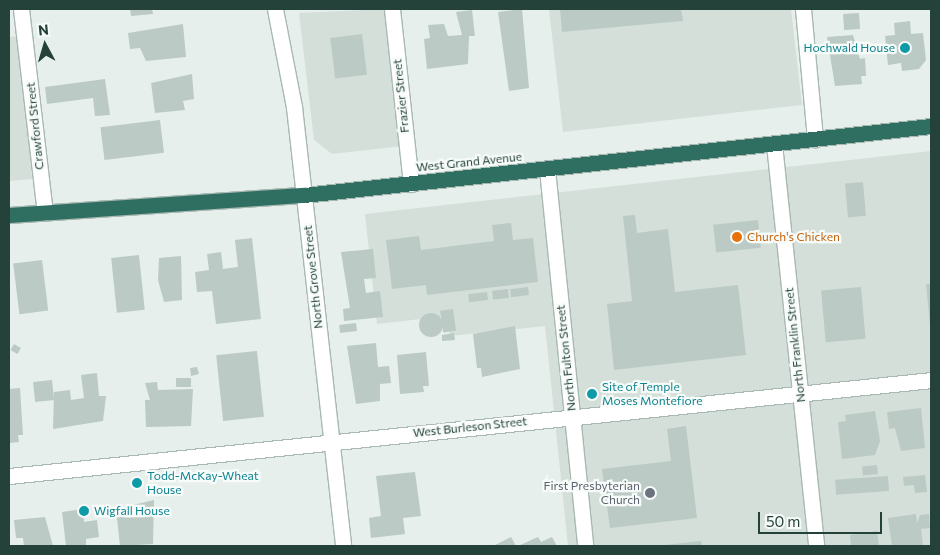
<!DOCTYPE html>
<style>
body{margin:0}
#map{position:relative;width:940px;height:555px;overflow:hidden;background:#e6efeb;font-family:Commissioner,sans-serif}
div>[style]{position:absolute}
.built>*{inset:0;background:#d4dfda}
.building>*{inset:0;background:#bbcac4;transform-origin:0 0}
.round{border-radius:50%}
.roads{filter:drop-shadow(1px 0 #a8b8b2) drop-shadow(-1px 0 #a8b8b2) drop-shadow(0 1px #a8b8b2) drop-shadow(0 -1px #a8b8b2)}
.street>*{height:15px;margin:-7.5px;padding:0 7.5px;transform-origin:7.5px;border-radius:7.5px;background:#fff}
.secondary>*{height:15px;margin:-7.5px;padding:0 7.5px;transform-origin:7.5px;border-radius:7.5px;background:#fff}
.highway>*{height:15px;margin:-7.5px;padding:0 7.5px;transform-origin:7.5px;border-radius:7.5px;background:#2f6f62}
.dots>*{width:14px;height:14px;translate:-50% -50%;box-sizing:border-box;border:2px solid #f7fbf9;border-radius:50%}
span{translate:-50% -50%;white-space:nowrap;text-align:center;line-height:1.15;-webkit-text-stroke:4.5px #f7fbf9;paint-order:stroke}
.culture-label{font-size:12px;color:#0d838f}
.right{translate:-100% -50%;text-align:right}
.left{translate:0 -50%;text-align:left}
.street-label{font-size:12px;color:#24423a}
.food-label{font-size:12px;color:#c56008}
.worship-label{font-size:12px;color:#5b616d}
.frame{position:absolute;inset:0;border:10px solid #24423a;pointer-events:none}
.north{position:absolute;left:20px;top:20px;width:50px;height:50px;-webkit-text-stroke:4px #f7fbf9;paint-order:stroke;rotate:354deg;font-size:14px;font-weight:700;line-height:20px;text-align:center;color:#24423a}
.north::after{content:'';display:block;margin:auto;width:18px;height:22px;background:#24423a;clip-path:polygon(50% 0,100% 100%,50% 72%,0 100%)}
.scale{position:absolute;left:758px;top:512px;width:124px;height:22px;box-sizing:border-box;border:2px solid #24423a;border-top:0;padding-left:6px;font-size:15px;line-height:18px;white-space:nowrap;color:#24423a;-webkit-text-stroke:4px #f7fbf9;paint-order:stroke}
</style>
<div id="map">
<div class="built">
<div style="clip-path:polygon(387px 9px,403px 146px,332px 154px,314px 140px,299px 13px)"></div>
<div style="clip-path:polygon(549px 9px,791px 9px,802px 105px,563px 132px)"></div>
<div style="clip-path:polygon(20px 36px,32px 179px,9px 181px,9px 37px)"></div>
<div style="clip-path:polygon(931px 151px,931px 546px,568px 546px,545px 326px,450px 336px,447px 316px,377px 324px,365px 214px)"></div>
</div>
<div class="building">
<div style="clip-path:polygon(130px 9px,152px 9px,153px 14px,131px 16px)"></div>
<div style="clip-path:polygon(522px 9px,529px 88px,509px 91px,498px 12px)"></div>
<div style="clip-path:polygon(560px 9px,681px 9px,683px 21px,562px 32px)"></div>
<div style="clip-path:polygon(472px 10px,475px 36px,469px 36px,468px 64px,427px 69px,424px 39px,430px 38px,428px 25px,444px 24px,448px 36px,462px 35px,456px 12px)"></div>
<div style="left:859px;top:13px;width:16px;height:16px;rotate:86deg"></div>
<div style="clip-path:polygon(910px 21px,911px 34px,923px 33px,926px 60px,919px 69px,902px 71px,901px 63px,888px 65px,885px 36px,895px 35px,894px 23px)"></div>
<div style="clip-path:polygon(183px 24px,186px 57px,146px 61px,140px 48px,130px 49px,128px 33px)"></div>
<div style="left:362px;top:34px;width:41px;height:32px;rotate:83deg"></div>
<div style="clip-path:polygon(853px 35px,860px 59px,865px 58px,866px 76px,861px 76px,862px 84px,835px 86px,827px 37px)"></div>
<div style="clip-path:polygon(192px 74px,194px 99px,183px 101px,185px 110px,155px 113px,151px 83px)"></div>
<div style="clip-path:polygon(105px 79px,110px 115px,95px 116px,93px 98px,47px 104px,45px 87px)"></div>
<div style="left:160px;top:120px;width:33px;height:60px;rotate:83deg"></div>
<div style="left:863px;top:182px;width:34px;height:18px;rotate:85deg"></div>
<div style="clip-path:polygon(635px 215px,637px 233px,668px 229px,675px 292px,738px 285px,746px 355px,614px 370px,607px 304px,632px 301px,623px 216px)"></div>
<div style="left:758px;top:220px;width:28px;height:45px;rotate:84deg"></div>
<div style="clip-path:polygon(511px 223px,513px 240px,533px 238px,538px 282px,427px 295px,426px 285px,392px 289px,386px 240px,419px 236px,421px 250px,494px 241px,492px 225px)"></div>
<div style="clip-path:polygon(252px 238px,261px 319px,216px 324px,212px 291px,197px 292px,195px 272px,209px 270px,207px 254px,221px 252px,223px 269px,238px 267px,235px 240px)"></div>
<div style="clip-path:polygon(373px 249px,376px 278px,364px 279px,366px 293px,380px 291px,383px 317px,344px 321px,343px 309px,350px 308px,341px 252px)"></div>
<div style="left:139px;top:255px;width:55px;height:28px;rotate:84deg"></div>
<div style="clip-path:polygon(181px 256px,182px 300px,164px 302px,158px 280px,159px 258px)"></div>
<div style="left:42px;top:260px;width:51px;height:29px;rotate:83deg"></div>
<div style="clip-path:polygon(926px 284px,931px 284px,931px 325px,930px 325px)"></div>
<div style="left:528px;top:287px;width:8px;height:18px;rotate:83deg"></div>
<div style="left:861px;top:287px;width:52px;height:40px;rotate:85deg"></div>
<div style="left:508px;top:289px;width:9px;height:16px;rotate:84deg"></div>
<div style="left:487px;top:292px;width:8px;height:19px;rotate:83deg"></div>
<div style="left:453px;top:309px;width:22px;height:13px;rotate:82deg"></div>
<div class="round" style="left:419px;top:313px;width:24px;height:24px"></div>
<div style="left:356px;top:323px;width:8px;height:17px;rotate:83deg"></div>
<div style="clip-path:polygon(515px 326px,520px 369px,482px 377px,481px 368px,477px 368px,473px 334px)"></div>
<div style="clip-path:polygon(454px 333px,455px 340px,442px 341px,442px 335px)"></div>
<div style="clip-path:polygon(376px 343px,378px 367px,389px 366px,391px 383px,380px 384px,380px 401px,356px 404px,347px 346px)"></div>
<div style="left:14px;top:344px;width:8px;height:7px;rotate:30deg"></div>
<div style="left:257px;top:351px;width:66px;height:41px;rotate:84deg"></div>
<div style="clip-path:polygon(426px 352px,429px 386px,423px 386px,424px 392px,400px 394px,397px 355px)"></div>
<div style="clip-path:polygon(197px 367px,199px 374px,191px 376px,190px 368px)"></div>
<div style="clip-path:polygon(97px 373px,99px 396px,106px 396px,103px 421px,53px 429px,54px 392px,70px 390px,71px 400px,84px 398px,81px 375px)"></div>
<div style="left:191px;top:378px;width:9px;height:15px;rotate:90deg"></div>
<div style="left:52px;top:380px;width:20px;height:19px;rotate:84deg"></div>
<div style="clip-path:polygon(157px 382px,158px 390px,193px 389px,191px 426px,146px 427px,145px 400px,150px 400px,145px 383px)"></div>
<div style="clip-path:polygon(20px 388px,23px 435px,18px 435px,19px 442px,9px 443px,9px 389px)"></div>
<div style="clip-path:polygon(921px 408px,925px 448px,901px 451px,895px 428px,889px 429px,887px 412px)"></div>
<div style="clip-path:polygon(875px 411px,880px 441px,875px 455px,842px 459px,838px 422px,846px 421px,845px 415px)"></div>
<div style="clip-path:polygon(686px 426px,697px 518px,610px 528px,602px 469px,671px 461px,667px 429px)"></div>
<div style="left:877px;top:465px;width:9px;height:15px;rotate:84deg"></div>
<div style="clip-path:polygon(415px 472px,421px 516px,403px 518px,405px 534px,371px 538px,369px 518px,381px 516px,376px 476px)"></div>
<div style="clip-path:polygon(925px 475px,927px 492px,915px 493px,914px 485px,904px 486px,903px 477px)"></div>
<div style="left:888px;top:476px;width:15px;height:53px;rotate:86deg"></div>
<div style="clip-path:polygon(154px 500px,153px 544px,120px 546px,116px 509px)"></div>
<div style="clip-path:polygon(83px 509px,84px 522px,97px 520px,99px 537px,86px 539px,86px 546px,66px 546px,62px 512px)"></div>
<div style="clip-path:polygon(916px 514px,917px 523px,920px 515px,929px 514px,930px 528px,921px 529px,923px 546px,892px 546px,888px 518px)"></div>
<div style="clip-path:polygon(45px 517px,53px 546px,24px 546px,23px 538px,16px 538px,14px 520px)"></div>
<div style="clip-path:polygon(877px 531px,879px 546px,851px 546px,850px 535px)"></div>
<div style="clip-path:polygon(511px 537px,516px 546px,493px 546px)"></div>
<div style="clip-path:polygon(538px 537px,541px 542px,552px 537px,557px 546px,518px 546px)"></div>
<div style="clip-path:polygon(701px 541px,702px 546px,664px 546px,664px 545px)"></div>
</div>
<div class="roads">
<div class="street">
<div style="left:21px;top:9px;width:205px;rotate:83.3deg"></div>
<div style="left:392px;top:9px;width:176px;rotate:83.8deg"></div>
<div style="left:803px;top:9px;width:131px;rotate:84.7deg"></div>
<div style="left:774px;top:144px;width:404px;rotate:84deg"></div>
<div style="left:547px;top:169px;width:379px;rotate:84.2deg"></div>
<div style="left:9px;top:476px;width:927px;rotate:-5.94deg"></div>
</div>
<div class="secondary">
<div style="left:275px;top:9px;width:100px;rotate:79deg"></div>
<div style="left:294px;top:107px;width:442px;rotate:83.6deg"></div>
</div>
<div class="highway">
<div style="left:9px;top:215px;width:296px;rotate:-3.9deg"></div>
<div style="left:304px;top:195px;width:631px;rotate:-6.28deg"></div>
</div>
</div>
<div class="dots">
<div style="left:905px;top:48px;background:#0f9aa8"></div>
<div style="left:737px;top:237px;background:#e8710a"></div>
<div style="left:592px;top:394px;background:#0f9aa8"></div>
<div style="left:137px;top:483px;background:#0f9aa8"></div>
<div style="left:650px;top:493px;background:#6b7280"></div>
<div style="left:84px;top:511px;background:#0f9aa8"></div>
</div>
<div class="culture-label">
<span class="right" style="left:895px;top:48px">Hochwald House</span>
<span class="left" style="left:602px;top:394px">Site of Temple<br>Moses Montefiore</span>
<span class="left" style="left:147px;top:483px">Todd-McKay-Wheat<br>House</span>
<span class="left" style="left:94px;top:511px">Wigfall House</span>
</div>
<div class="street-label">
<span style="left:401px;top:96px;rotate:-96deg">Frazier Street</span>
<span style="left:35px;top:126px;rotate:-96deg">Crawford Street</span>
<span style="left:469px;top:162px;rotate:-6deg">West Grand Avenue</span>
<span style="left:313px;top:277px;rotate:-96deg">North Grove Street</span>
<span style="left:795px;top:345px;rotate:-96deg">North Franklin Street</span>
<span style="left:566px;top:358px;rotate:-96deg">North Fulton Street</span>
<span style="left:470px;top:427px;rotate:-6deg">West Burleson Street</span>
</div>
<div class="food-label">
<span class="left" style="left:747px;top:237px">Church's Chicken</span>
</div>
<div class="worship-label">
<span class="right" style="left:640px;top:493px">First Presbyterian<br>Church</span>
</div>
<div class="frame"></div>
<div class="north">N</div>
<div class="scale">50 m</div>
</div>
